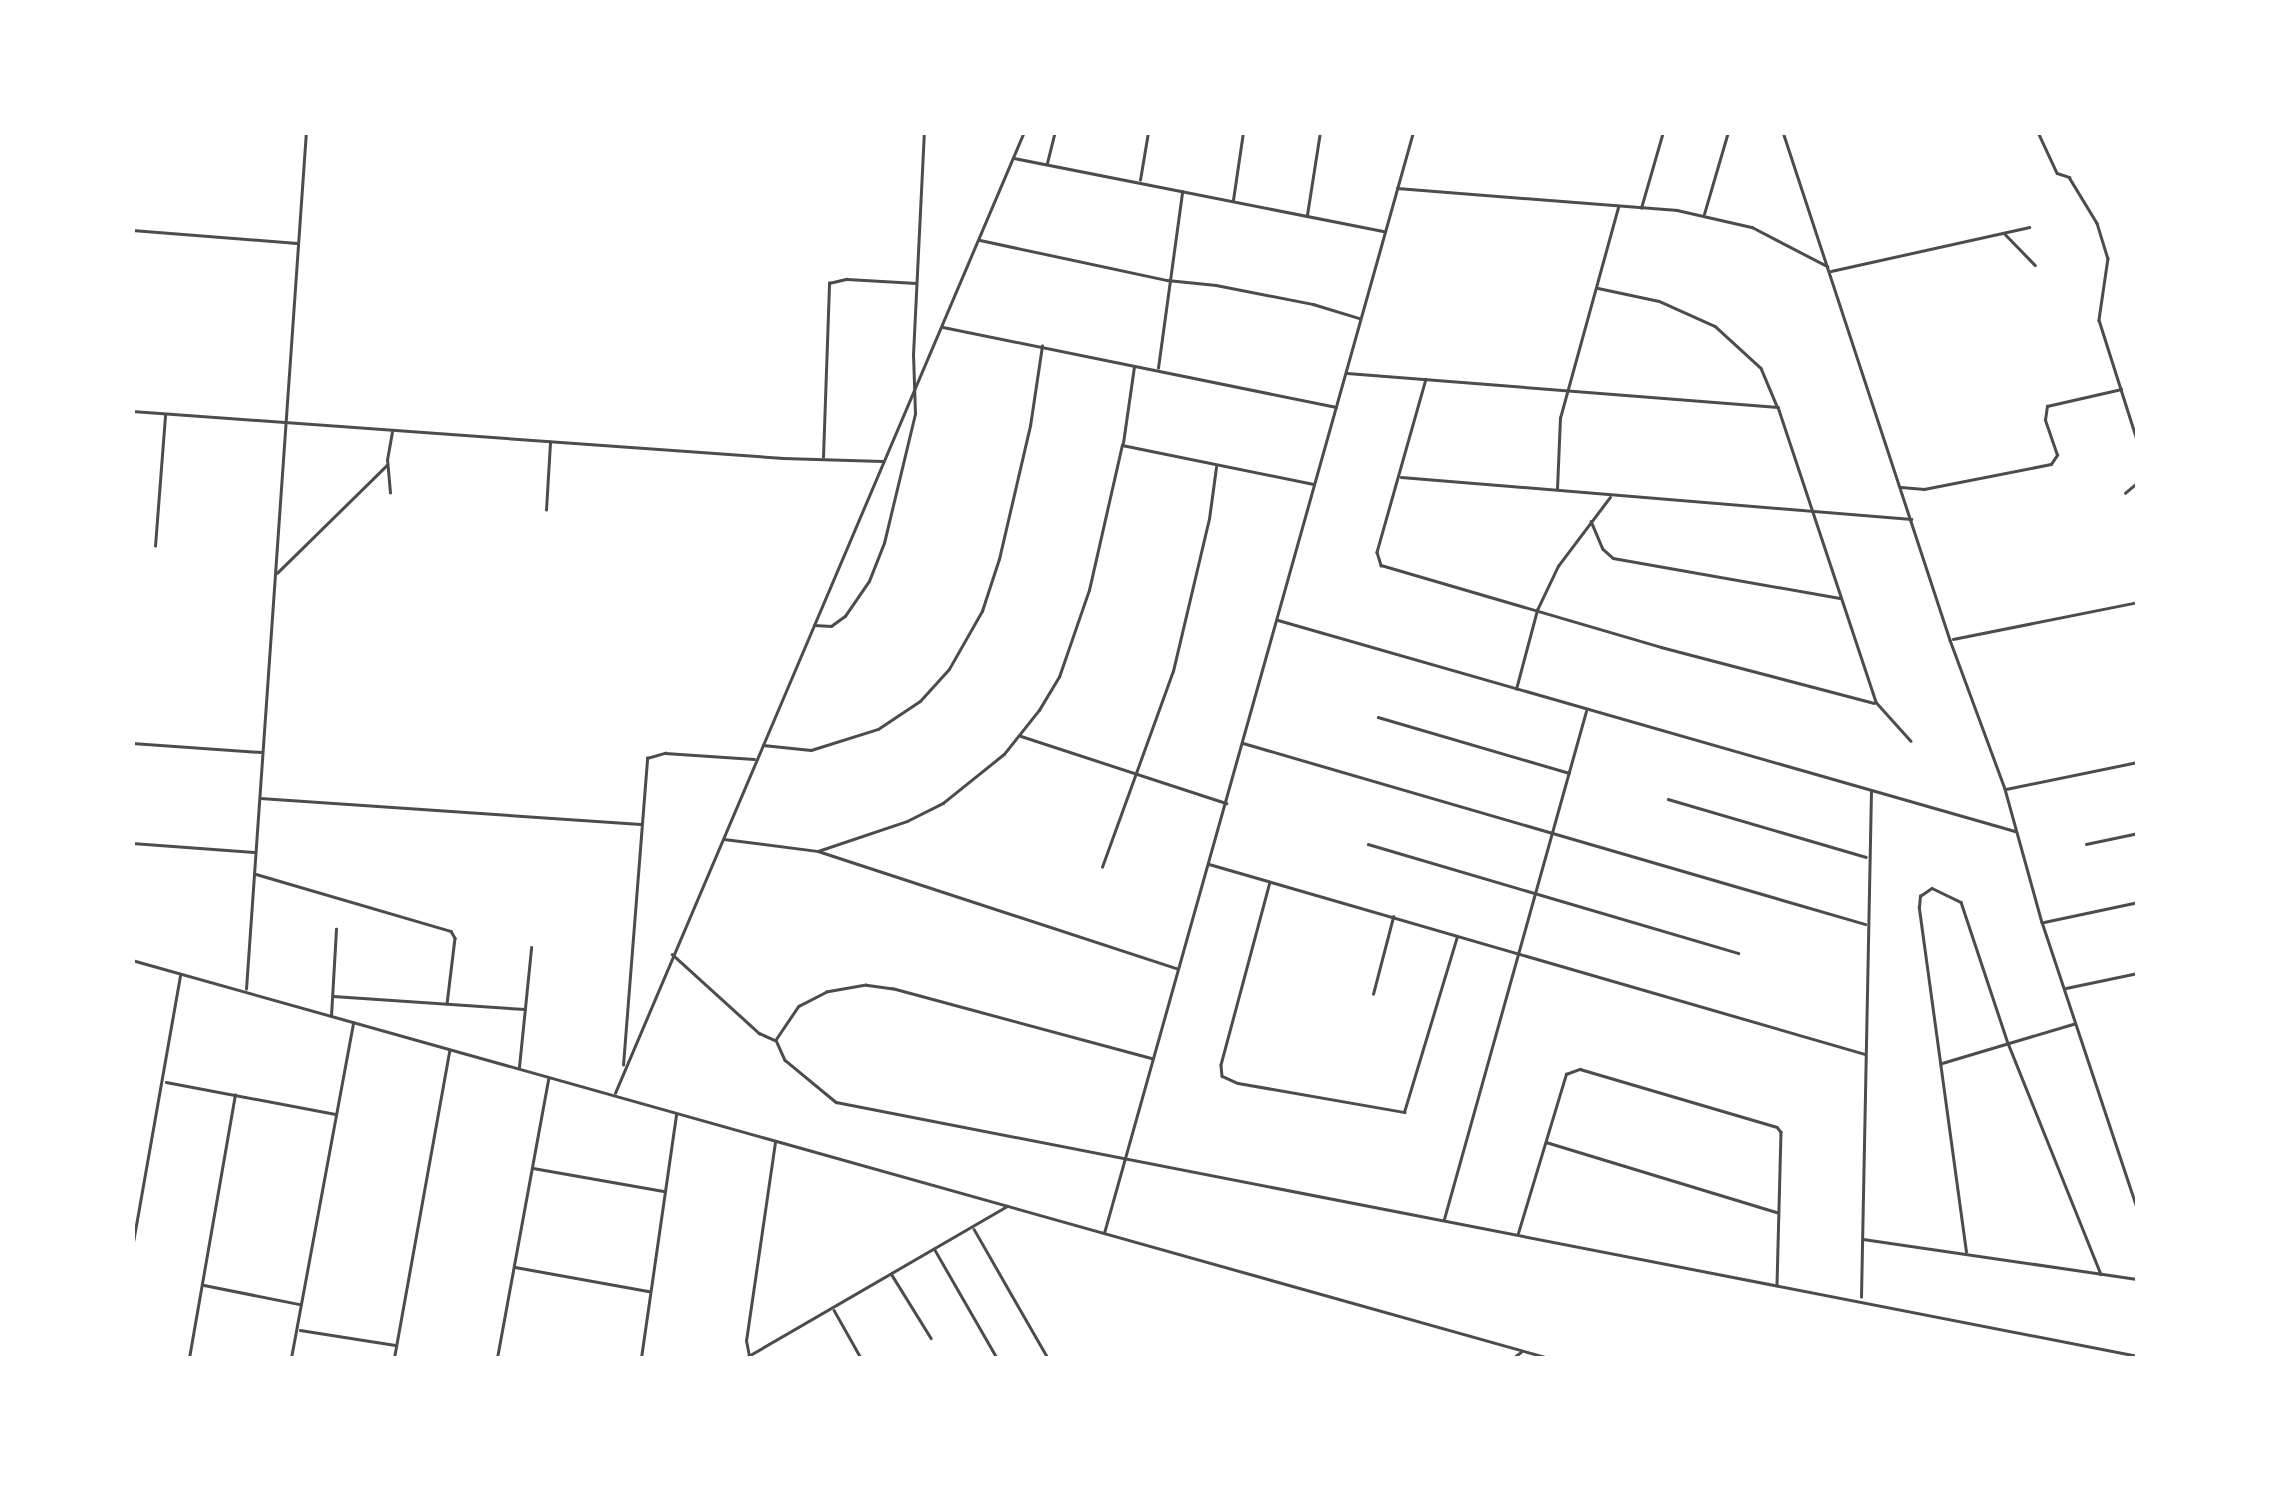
<!DOCTYPE html>
<style>
body{margin:0}
#map{position:relative;width:2270px;height:1491px;overflow:hidden;background:#fff;font-family:Overpass,sans-serif}
div>[style]{position:absolute}
.minor>*{height:2.5px;margin:-1.25px;padding:0 1.25px;transform-origin:1.25px;border-radius:1.25px;background:#4c4c4c}
span{translate:-50% -50%;white-space:nowrap;text-align:center;line-height:1.15;-webkit-text-stroke:9px #fff;paint-order:stroke}
.frame{position:absolute;inset:0;border:135px solid #fff;pointer-events:none}
</style>
<div id="map">
<div class="minor">
<div style="left:1783px;top:132px;width:535px;rotate:71.8deg"></div>
<div style="left:1950px;top:640px;width:159px;rotate:69.7deg"></div>
<div style="left:2005px;top:789px;width:138px;rotate:74.5deg"></div>
<div style="left:2042px;top:922px;width:305px;rotate:71.6deg"></div>
<div style="left:2038px;top:132px;width:45px;rotate:65.1deg"></div>
<div style="left:2057px;top:173px;width:13px;rotate:18deg"></div>
<div style="left:2069px;top:177px;width:54px;rotate:58.7deg"></div>
<div style="left:2097px;top:223px;width:37px;rotate:73deg"></div>
<div style="left:2108px;top:258px;width:63px;rotate:98.3deg"></div>
<div style="left:2099px;top:320px;width:129px;rotate:72.4deg"></div>
<div style="left:1014px;top:158px;width:377px;rotate:11.2deg"></div>
<div style="left:1047px;top:163px;width:32px;rotate:-76deg"></div>
<div style="left:1140px;top:180px;width:49px;rotate:-80.5deg"></div>
<div style="left:1397px;top:188px;width:281px;rotate:4.5deg"></div>
<div style="left:1677px;top:210px;width:77px;rotate:12.8deg"></div>
<div style="left:1752px;top:227px;width:85px;rotate:27.5deg"></div>
<div style="left:1233px;top:200px;width:69px;rotate:-81.6deg"></div>
<div style="left:1641px;top:208px;width:79px;rotate:-73.9deg"></div>
<div style="left:1704px;top:214px;width:85px;rotate:-73.7deg"></div>
<div style="left:1307px;top:215px;width:84px;rotate:-81.1deg"></div>
<div style="left:132px;top:230px;width:165px;rotate:4.5deg"></div>
<div style="left:2005px;top:234px;width:43px;rotate:45.9deg"></div>
<div style="left:980px;top:240px;width:191px;rotate:12.1deg"></div>
<div style="left:1167px;top:280px;width:49px;rotate:5.8deg"></div>
<div style="left:1216px;top:285px;width:99px;rotate:11.1deg"></div>
<div style="left:1313px;top:304px;width:48px;rotate:16.9deg"></div>
<div style="left:1831px;top:271px;width:203px;rotate:-12.5deg"></div>
<div style="left:1598px;top:288px;width:62px;rotate:12deg"></div>
<div style="left:1659px;top:301px;width:61px;rotate:24.1deg"></div>
<div style="left:1715px;top:326px;width:62px;rotate:42.4deg"></div>
<div style="left:1761px;top:368px;width:41px;rotate:67.2deg"></div>
<div style="left:943px;top:327px;width:401px;rotate:11.5deg"></div>
<div style="left:1158px;top:368px;width:178px;rotate:-82.2deg"></div>
<div style="left:1347px;top:373px;width:432px;rotate:4.5deg"></div>
<div style="left:1778px;top:407px;width:311px;rotate:71.6deg"></div>
<div style="left:1876px;top:702px;width:52px;rotate:48.1deg"></div>
<div style="left:1426px;top:379px;width:180px;rotate:105.8deg"></div>
<div style="left:1377px;top:552px;width:14px;rotate:73deg"></div>
<div style="left:1381px;top:565px;width:292px;rotate:16.3deg"></div>
<div style="left:1661px;top:647px;width:220px;rotate:14.7deg"></div>
<div style="left:132px;top:411px;width:653px;rotate:4.13deg"></div>
<div style="left:783px;top:458px;width:99px;rotate:1.7deg"></div>
<div style="left:1123px;top:443px;width:77px;rotate:-81.8deg"></div>
<div style="left:823px;top:457px;width:174px;rotate:-88deg"></div>
<div style="left:829px;top:283px;width:18px;rotate:-13deg"></div>
<div style="left:847px;top:279px;width:69px;rotate:3.3deg"></div>
<div style="left:1401px;top:477px;width:512px;rotate:4.71deg"></div>
<div style="left:1901px;top:487px;width:23px;rotate:5deg"></div>
<div style="left:1924px;top:489px;width:129px;rotate:-11.1deg"></div>
<div style="left:2051px;top:464px;width:11px;rotate:-56deg"></div>
<div style="left:2057px;top:455px;width:37px;rotate:-109deg"></div>
<div style="left:2045px;top:420px;width:14px;rotate:-82deg"></div>
<div style="left:2047px;top:406px;width:76px;rotate:-12.9deg"></div>
<div style="left:1557px;top:489px;width:71px;rotate:-87.6deg"></div>
<div style="left:1560px;top:418px;width:219px;rotate:-74.6deg"></div>
<div style="left:390px;top:493px;width:33px;rotate:-95deg"></div>
<div style="left:387px;top:460px;width:28px;rotate:-80deg"></div>
<div style="left:2125px;top:493px;width:17px;rotate:-40deg"></div>
<div style="left:546px;top:510px;width:68px;rotate:-86.6deg"></div>
<div style="left:1591px;top:521px;width:30px;rotate:67deg"></div>
<div style="left:1603px;top:549px;width:13px;rotate:42deg"></div>
<div style="left:1613px;top:558px;width:230px;rotate:10deg"></div>
<div style="left:155px;top:546px;width:131px;rotate:-85.6deg"></div>
<div style="left:277px;top:573px;width:154px;rotate:-44.5deg"></div>
<div style="left:1278px;top:620px;width:767px;rotate:15.98deg"></div>
<div style="left:814px;top:625px;width:17px;rotate:3deg"></div>
<div style="left:831px;top:626px;width:17px;rotate:-36deg"></div>
<div style="left:845px;top:616px;width:42px;rotate:-55.6deg"></div>
<div style="left:869px;top:581px;width:41px;rotate:-68.5deg"></div>
<div style="left:884px;top:543px;width:133px;rotate:-76.5deg"></div>
<div style="left:915px;top:414px;width:59px;rotate:-91.9deg"></div>
<div style="left:913px;top:355px;width:223px;rotate:-87.2deg"></div>
<div style="left:1953px;top:639px;width:189px;rotate:-11.3deg"></div>
<div style="left:1516px;top:689px;width:82px;rotate:-75.1deg"></div>
<div style="left:1537px;top:610px;width:49px;rotate:-64.5deg"></div>
<div style="left:1558px;top:566px;width:86px;rotate:-53deg"></div>
<div style="left:1378px;top:717px;width:199px;rotate:16.3deg"></div>
<div style="left:1021px;top:736px;width:216px;rotate:18.1deg"></div>
<div style="left:132px;top:743px;width:129px;rotate:4deg"></div>
<div style="left:1243px;top:743px;width:648px;rotate:16.22deg"></div>
<div style="left:763px;top:745px;width:48px;rotate:5.9deg"></div>
<div style="left:811px;top:750px;width:70px;rotate:-17.4deg"></div>
<div style="left:878px;top:729px;width:50px;rotate:-33.7deg"></div>
<div style="left:920px;top:701px;width:43px;rotate:-47.8deg"></div>
<div style="left:949px;top:669px;width:67px;rotate:-60.4deg"></div>
<div style="left:982px;top:611px;width:55px;rotate:-71.9deg"></div>
<div style="left:999px;top:559px;width:137px;rotate:-76.9deg"></div>
<div style="left:1030px;top:426px;width:81px;rotate:-81.5deg"></div>
<div style="left:2006px;top:789px;width:135px;rotate:-11.6deg"></div>
<div style="left:260px;top:798px;width:381px;rotate:3.9deg"></div>
<div style="left:1668px;top:799px;width:206px;rotate:16.3deg"></div>
<div style="left:724px;top:839px;width:95px;rotate:7.3deg"></div>
<div style="left:818px;top:851px;width:378px;rotate:18.1deg"></div>
<div style="left:132px;top:843px;width:122px;rotate:4.2deg"></div>
<div style="left:1368px;top:844px;width:386px;rotate:16.4deg"></div>
<div style="left:2086px;top:844px;width:53px;rotate:-11.9deg"></div>
<div style="left:818px;top:851px;width:94px;rotate:-18.6deg"></div>
<div style="left:907px;top:821px;width:40px;rotate:-26.6deg"></div>
<div style="left:943px;top:803px;width:78px;rotate:-38.8deg"></div>
<div style="left:1004px;top:754px;width:56px;rotate:-51.5deg"></div>
<div style="left:1039px;top:710px;width:39px;rotate:-59deg"></div>
<div style="left:1059px;top:677px;width:92px;rotate:-71deg"></div>
<div style="left:1089px;top:590px;width:149px;rotate:-77.2deg"></div>
<div style="left:1122px;top:445px;width:195px;rotate:11.5deg"></div>
<div style="left:1209px;top:864px;width:683px;rotate:16.15deg"></div>
<div style="left:1102px;top:867px;width:208px;rotate:-70.1deg"></div>
<div style="left:1173px;top:671px;width:156px;rotate:-76.7deg"></div>
<div style="left:1209px;top:519px;width:52px;rotate:-82.3deg"></div>
<div style="left:256px;top:874px;width:203px;rotate:16.3deg"></div>
<div style="left:451px;top:931px;width:8px;rotate:60deg"></div>
<div style="left:455px;top:938px;width:66px;rotate:96.9deg"></div>
<div style="left:1270px;top:882px;width:189px;rotate:105deg"></div>
<div style="left:1221px;top:1065px;width:11px;rotate:85deg"></div>
<div style="left:1222px;top:1076px;width:17px;rotate:24deg"></div>
<div style="left:1238px;top:1083px;width:169px;rotate:9.9deg"></div>
<div style="left:1404px;top:1112px;width:183px;rotate:-73.2deg"></div>
<div style="left:2044px;top:922px;width:96px;rotate:-12deg"></div>
<div style="left:672px;top:954px;width:118px;rotate:42.2deg"></div>
<div style="left:759px;top:1033px;width:17px;rotate:24deg"></div>
<div style="left:132px;top:960px;width:1472px;rotate:15.69deg"></div>
<div style="left:2066px;top:988px;width:74px;rotate:-11.8deg"></div>
<div style="left:246px;top:989px;width:859px;rotate:-86deg"></div>
<div style="left:1373px;top:994px;width:80px;rotate:-75.4deg"></div>
<div style="left:333px;top:996px;width:192px;rotate:3.9deg"></div>
<div style="left:331px;top:1016px;width:87px;rotate:-86.7deg"></div>
<div style="left:1153px;top:1059px;width:269px;rotate:-164.9deg"></div>
<div style="left:893px;top:989px;width:27px;rotate:-172deg"></div>
<div style="left:866px;top:985px;width:40px;rotate:170deg"></div>
<div style="left:827px;top:992px;width:31px;rotate:153deg"></div>
<div style="left:799px;top:1006px;width:41px;rotate:124.1deg"></div>
<div style="left:776px;top:1040px;width:22px;rotate:66deg"></div>
<div style="left:785px;top:1060px;width:66px;rotate:39.5deg"></div>
<div style="left:836px;top:1102px;width:1327px;rotate:11.04deg"></div>
<div style="left:1942px;top:1063px;width:137px;rotate:-16.6deg"></div>
<div style="left:623px;top:1065px;width:308px;rotate:-85.5deg"></div>
<div style="left:647px;top:758px;width:19px;rotate:-16deg"></div>
<div style="left:665px;top:753px;width:89px;rotate:3.9deg"></div>
<div style="left:519px;top:1067px;width:120px;rotate:-84.2deg"></div>
<div style="left:166px;top:1082px;width:172px;rotate:10.7deg"></div>
<div style="left:615px;top:1093px;width:1044px;rotate:-66.95deg"></div>
<div style="left:1546px;top:1142px;width:241px;rotate:16.9deg"></div>
<div style="left:533px;top:1168px;width:132px;rotate:10deg"></div>
<div style="left:1444px;top:1219px;width:527px;rotate:-74.38deg"></div>
<div style="left:974px;top:1229px;width:149px;rotate:60.2deg"></div>
<div style="left:1104px;top:1233px;width:1144px;rotate:-74.32deg"></div>
<div style="left:1518px;top:1233px;width:166px;rotate:-73.2deg"></div>
<div style="left:1566px;top:1074px;width:15px;rotate:-20deg"></div>
<div style="left:1580px;top:1069px;width:205px;rotate:16.4deg"></div>
<div style="left:1777px;top:1127px;width:6px;rotate:51deg"></div>
<div style="left:1781px;top:1132px;width:153px;rotate:91.5deg"></div>
<div style="left:1863px;top:1239px;width:278px;rotate:8.3deg"></div>
<div style="left:132px;top:1248px;width:276px;rotate:-80deg"></div>
<div style="left:935px;top:1250px;width:125px;rotate:60.1deg"></div>
<div style="left:1966px;top:1252px;width:348px;rotate:-97.8deg"></div>
<div style="left:1919px;top:907px;width:11px;rotate:-85deg"></div>
<div style="left:1920px;top:896px;width:14px;rotate:-34deg"></div>
<div style="left:1932px;top:888px;width:32px;rotate:26deg"></div>
<div style="left:1961px;top:902px;width:149px;rotate:71.6deg"></div>
<div style="left:2008px;top:1043px;width:249px;rotate:68.1deg"></div>
<div style="left:515px;top:1267px;width:136px;rotate:10.2deg"></div>
<div style="left:892px;top:1275px;width:74px;rotate:58.2deg"></div>
<div style="left:204px;top:1285px;width:97px;rotate:11.3deg"></div>
<div style="left:1861px;top:1297px;width:506px;rotate:-88.87deg"></div>
<div style="left:834px;top:1310px;width:55px;rotate:60.6deg"></div>
<div style="left:300px;top:1330px;width:96px;rotate:9deg"></div>
<div style="left:749px;top:1356px;width:15px;rotate:-101deg"></div>
<div style="left:746px;top:1341px;width:201px;rotate:-81.7deg"></div>
<div style="left:189px;top:1358px;width:267px;rotate:-80.1deg"></div>
<div style="left:291px;top:1358px;width:341px;rotate:-79.5deg"></div>
<div style="left:394px;top:1358px;width:312px;rotate:-79.8deg"></div>
<div style="left:497px;top:1358px;width:284px;rotate:-79.6deg"></div>
<div style="left:641px;top:1358px;width:246px;rotate:-81.8deg"></div>
<div style="left:745px;top:1358px;width:303px;rotate:-30.1deg"></div>
<div style="left:1513px;top:1358px;width:10px;rotate:-37deg"></div>
</div>
<div class="frame"></div>
</div>
